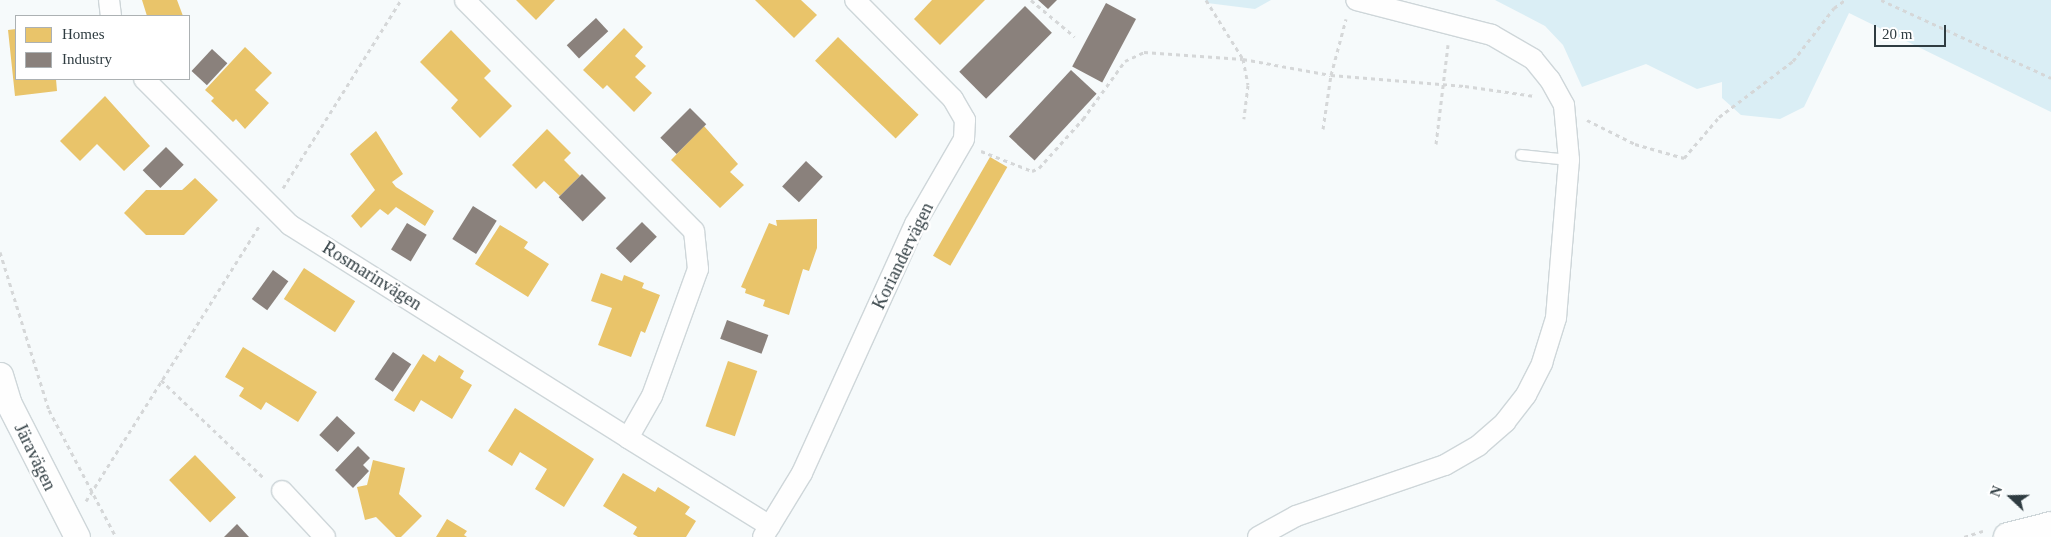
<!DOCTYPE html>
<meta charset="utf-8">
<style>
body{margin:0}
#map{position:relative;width:2051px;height:537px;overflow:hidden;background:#f6fafb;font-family:Georgia,serif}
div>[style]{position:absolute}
.green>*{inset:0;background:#daeef5}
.homes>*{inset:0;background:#e9c46a;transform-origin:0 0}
.industry>*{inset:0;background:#8a817c;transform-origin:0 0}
.path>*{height:3px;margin-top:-1.5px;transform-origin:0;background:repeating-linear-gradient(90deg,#d5d7d8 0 4px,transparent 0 8px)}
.roads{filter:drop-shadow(1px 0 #ced6d9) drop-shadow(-1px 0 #ced6d9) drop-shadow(0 1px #ced6d9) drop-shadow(0 -1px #ced6d9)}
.service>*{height:10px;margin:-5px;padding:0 5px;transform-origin:5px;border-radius:5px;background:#fefefe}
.minor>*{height:20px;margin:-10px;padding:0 10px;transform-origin:10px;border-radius:10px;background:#fefefe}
.tertiary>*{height:25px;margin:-12.5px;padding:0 12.5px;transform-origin:12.5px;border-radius:12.5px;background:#fefefe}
.trunk>*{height:28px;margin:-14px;padding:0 14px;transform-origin:14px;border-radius:14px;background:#fefefe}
span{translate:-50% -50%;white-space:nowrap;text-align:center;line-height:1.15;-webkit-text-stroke:5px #fff;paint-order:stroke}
.street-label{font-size:18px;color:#2f3c41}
.legend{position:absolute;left:15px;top:15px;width:175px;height:65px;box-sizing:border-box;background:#fff;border:1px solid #acb1b3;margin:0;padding:6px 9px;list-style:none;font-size:15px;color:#2f3c41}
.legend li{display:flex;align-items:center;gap:10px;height:25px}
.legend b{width:25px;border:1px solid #acb1b3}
.north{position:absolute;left:1986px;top:472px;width:50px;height:50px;-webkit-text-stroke:4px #fff;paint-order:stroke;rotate:291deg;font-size:14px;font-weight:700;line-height:20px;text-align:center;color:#2f3c41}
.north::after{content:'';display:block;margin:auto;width:18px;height:22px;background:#2f3c41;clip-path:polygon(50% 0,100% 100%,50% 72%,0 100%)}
.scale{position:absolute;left:1874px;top:25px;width:72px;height:22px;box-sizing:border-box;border:2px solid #2f3c41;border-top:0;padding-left:6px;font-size:15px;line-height:18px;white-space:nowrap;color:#2f3c41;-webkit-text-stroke:4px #fff;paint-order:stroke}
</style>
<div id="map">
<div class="green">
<div style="clip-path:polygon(1205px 0,1271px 0,1255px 9px,1207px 3px)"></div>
<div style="clip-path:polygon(1495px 0,2051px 0,2051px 112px,1849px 13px,1804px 107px,1780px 119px,1741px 115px,1722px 98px,1722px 82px,1697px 89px,1646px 64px,1582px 87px,1563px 45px,1545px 26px)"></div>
</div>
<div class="homes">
<div style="clip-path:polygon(142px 0,177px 0,183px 16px,147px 16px)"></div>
<div style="clip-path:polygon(516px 0,555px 0,536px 20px)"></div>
<div style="clip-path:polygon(755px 0,801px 0,817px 15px,794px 38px)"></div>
<div style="clip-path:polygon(932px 0,985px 0,940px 45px,914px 19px)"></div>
<div style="clip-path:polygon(624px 28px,643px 47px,635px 56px,646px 66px,635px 77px,652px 93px,634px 112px,607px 85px,603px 89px,583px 70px)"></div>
<div style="clip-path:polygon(16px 29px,16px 79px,56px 79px,57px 91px,15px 96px,8px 30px)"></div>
<div style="clip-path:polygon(451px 30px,491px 71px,484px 78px,512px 106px,480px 138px,451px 108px,458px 100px,420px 62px)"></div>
<div style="left:838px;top:37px;width:112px;height:33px;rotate:44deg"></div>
<div style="clip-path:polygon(245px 47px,272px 73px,255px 90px,269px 103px,245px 129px,236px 119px,233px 122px,211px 101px,214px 98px,205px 90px)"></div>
<div style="clip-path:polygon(105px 96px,150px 146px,124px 171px,97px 144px,80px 161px,60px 141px)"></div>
<div style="clip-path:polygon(704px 126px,738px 164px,730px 172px,744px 185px,720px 208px,671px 160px)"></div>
<div style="clip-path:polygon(547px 129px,571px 153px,564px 160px,580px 176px,560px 196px,544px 181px,536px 189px,512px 165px)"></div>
<div style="clip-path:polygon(376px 131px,403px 174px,392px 182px,396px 187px,434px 211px,425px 226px,396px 207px,388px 215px,380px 209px,361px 228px,351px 216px,375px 190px,350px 154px)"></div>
<div style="left:990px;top:157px;width:20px;height:114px;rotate:30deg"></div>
<div style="clip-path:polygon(195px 178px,218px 200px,184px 235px,146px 235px,124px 213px,146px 190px,182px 190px)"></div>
<div style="clip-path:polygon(817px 219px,817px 248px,809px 271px,803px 269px,789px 315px,763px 306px,765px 300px,745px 293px,746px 289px,741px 287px,769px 223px,777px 226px,776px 220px)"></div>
<div style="clip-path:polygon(500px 225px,528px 242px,524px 248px,549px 264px,528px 297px,475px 264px)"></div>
<div style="left:304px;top:268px;width:61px;height:37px;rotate:33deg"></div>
<div style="clip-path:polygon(601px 273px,622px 281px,624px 275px,644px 283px,642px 288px,660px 295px,645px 333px,641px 331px,631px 357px,598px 345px,612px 308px,591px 301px)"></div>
<div style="clip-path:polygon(243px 347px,317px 392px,298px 422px,266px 402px,261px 410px,239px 396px,244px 388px,225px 377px)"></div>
<div style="clip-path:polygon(423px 354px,435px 362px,439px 355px,464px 371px,460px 378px,472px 385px,452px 419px,421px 400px,414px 412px,394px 400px)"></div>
<div style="left:728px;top:361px;width:31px;height:69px;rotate:19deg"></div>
<div style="clip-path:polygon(515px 408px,594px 459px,564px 507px,535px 489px,547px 469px,520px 452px,512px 466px,488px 451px)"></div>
<div style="left:195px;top:455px;width:59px;height:36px;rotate:46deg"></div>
<div style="clip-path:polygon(373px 460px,405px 468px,399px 494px,422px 516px,401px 537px,396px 537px,376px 517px,365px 520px,357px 487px,367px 485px)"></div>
<div style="clip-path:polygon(623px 473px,655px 492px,658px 487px,690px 507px,685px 514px,696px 521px,686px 537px,638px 537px,633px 534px,637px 527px,603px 506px)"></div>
<div style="clip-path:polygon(447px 519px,467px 531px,464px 535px,467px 537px,436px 537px)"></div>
</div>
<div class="industry">
<div style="clip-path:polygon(1038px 0,1057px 0,1048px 9px)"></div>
<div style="left:1106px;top:3px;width:34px;height:72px;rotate:28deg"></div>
<div style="left:1025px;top:6px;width:38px;height:93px;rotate:45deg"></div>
<div style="left:596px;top:18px;width:18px;height:40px;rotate:47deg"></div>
<div style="left:212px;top:49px;width:21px;height:30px;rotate:43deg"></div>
<div style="left:1071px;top:70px;width:35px;height:91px;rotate:43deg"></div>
<div style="left:690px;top:108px;width:23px;height:42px;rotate:45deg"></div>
<div style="left:166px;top:147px;width:25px;height:33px;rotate:45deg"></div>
<div style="left:806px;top:161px;width:23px;height:35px;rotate:43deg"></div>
<div style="left:582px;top:174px;width:34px;height:33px;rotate:45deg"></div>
<div style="left:473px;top:206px;width:28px;height:39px;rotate:32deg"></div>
<div style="left:642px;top:222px;width:21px;height:37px;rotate:45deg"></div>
<div style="left:407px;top:223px;width:23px;height:31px;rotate:31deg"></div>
<div style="left:273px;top:270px;width:19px;height:36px;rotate:36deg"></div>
<div style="left:727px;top:320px;width:44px;height:20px;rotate:20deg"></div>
<div style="left:393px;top:352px;width:22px;height:33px;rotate:34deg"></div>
<div style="left:337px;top:416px;width:25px;height:26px;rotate:43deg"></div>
<div style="clip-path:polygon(358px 446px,370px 458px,363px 465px,369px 471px,353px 488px,335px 470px)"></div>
<div style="clip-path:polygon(237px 524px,249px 537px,224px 537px)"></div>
</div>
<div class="path">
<div style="left:1031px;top:0;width:57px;rotate:40.1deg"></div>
<div style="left:1206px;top:0;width:70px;rotate:57.9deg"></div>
<div style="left:1243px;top:59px;width:26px;rotate:79deg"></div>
<div style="left:1248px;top:85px;width:34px;rotate:97deg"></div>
<div style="left:1881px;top:0;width:187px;rotate:24.6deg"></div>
<div style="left:1587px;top:120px;width:54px;rotate:26.6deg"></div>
<div style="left:1635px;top:144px;width:51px;rotate:15.9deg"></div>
<div style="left:1684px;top:158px;width:54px;rotate:-49.5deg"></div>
<div style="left:1719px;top:117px;width:93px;rotate:-37.1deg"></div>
<div style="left:1793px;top:61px;width:67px;rotate:-52.3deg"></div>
<div style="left:1834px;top:8px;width:14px;rotate:-36deg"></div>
<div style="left:1323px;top:129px;width:55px;rotate:-81.6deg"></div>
<div style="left:1331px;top:75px;width:58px;rotate:-75deg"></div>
<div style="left:1436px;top:144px;width:100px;rotate:-83.1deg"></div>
<div style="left:981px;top:151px;width:55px;rotate:21.4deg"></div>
<div style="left:1032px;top:171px;width:8px;rotate:-23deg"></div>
<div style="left:1039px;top:168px;width:66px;rotate:-48.1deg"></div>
<div style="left:1083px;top:119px;width:72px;rotate:-54.1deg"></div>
<div style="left:1125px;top:61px;width:21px;rotate:-25deg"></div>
<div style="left:1144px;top:52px;width:99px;rotate:4deg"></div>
<div style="left:1243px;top:59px;width:89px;rotate:10.3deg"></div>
<div style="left:1331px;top:75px;width:134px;rotate:4.7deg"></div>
<div style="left:1465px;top:86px;width:70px;rotate:8.2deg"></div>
<div style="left:283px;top:188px;width:222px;rotate:-57.9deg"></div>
<div style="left:0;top:252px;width:165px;rotate:72.8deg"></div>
<div style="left:49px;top:410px;width:144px;rotate:62.2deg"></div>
<div style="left:161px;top:380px;width:144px;rotate:43.6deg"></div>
<div style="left:86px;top:501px;width:326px;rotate:-57.8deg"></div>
<div style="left:1964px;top:537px;width:20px;rotate:-18deg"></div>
</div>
<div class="roads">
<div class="service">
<div style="left:1521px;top:155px;width:48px;rotate:5.9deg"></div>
</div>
<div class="minor">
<div style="left:109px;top:0;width:16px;rotate:83deg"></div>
<div style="left:144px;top:79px;width:206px;rotate:45deg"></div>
<div style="left:290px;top:225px;width:400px;rotate:32.2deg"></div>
<div style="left:628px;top:438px;width:48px;rotate:-60.3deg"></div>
<div style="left:652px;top:396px;width:135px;rotate:-70.1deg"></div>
<div style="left:698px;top:269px;width:38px;rotate:-96deg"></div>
<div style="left:694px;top:231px;width:325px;rotate:-134.8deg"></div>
<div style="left:628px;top:438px;width:167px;rotate:31.8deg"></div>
<div style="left:282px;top:491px;width:63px;rotate:46.9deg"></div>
<div style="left:763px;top:537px;width:75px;rotate:-58.6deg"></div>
<div style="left:802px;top:473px;width:273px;rotate:-65.6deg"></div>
<div style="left:915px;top:224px;width:98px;rotate:-60deg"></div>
<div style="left:964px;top:139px;width:19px;rotate:-87deg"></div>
<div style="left:965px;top:120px;width:24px;rotate:-120deg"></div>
<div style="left:953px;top:99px;width:139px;rotate:-134.7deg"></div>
<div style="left:1258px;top:537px;width:43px;rotate:-28.9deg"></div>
<div style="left:1296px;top:516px;width:157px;rotate:-18.9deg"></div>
<div style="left:1445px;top:465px;width:39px;rotate:-30deg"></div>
<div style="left:1479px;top:445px;width:35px;rotate:-41deg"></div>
<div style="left:1505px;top:422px;width:34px;rotate:-52deg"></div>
<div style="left:1526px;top:395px;width:36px;rotate:-63deg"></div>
<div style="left:1542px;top:363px;width:47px;rotate:-72.7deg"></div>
<div style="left:1556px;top:318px;width:159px;rotate:-85.3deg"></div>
<div style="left:1569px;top:160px;width:55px;rotate:-95.2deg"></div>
<div style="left:1564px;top:105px;width:29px;rotate:-119deg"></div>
<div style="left:1550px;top:80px;width:27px;rotate:-129deg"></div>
<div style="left:1533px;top:59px;width:48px;rotate:-149.7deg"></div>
<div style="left:1492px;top:35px;width:140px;rotate:-165.6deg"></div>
</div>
<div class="tertiary">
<div style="left:0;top:375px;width:30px;rotate:73deg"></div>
<div style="left:9px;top:404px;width:149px;rotate:62.9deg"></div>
</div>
<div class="trunk">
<div style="left:2008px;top:537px;width:44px;rotate:-14.3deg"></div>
</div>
</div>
<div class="street-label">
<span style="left:903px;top:256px;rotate:-64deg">Koriandervägen</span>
<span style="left:372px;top:276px;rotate:32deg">Rosmarinvägen</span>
<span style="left:35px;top:457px;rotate:64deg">Järavägen</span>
</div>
<ul class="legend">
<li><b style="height:14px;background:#e9c46a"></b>Homes</li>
<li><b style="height:14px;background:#8a817c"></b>Industry</li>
</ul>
<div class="north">N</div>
<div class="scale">20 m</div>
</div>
